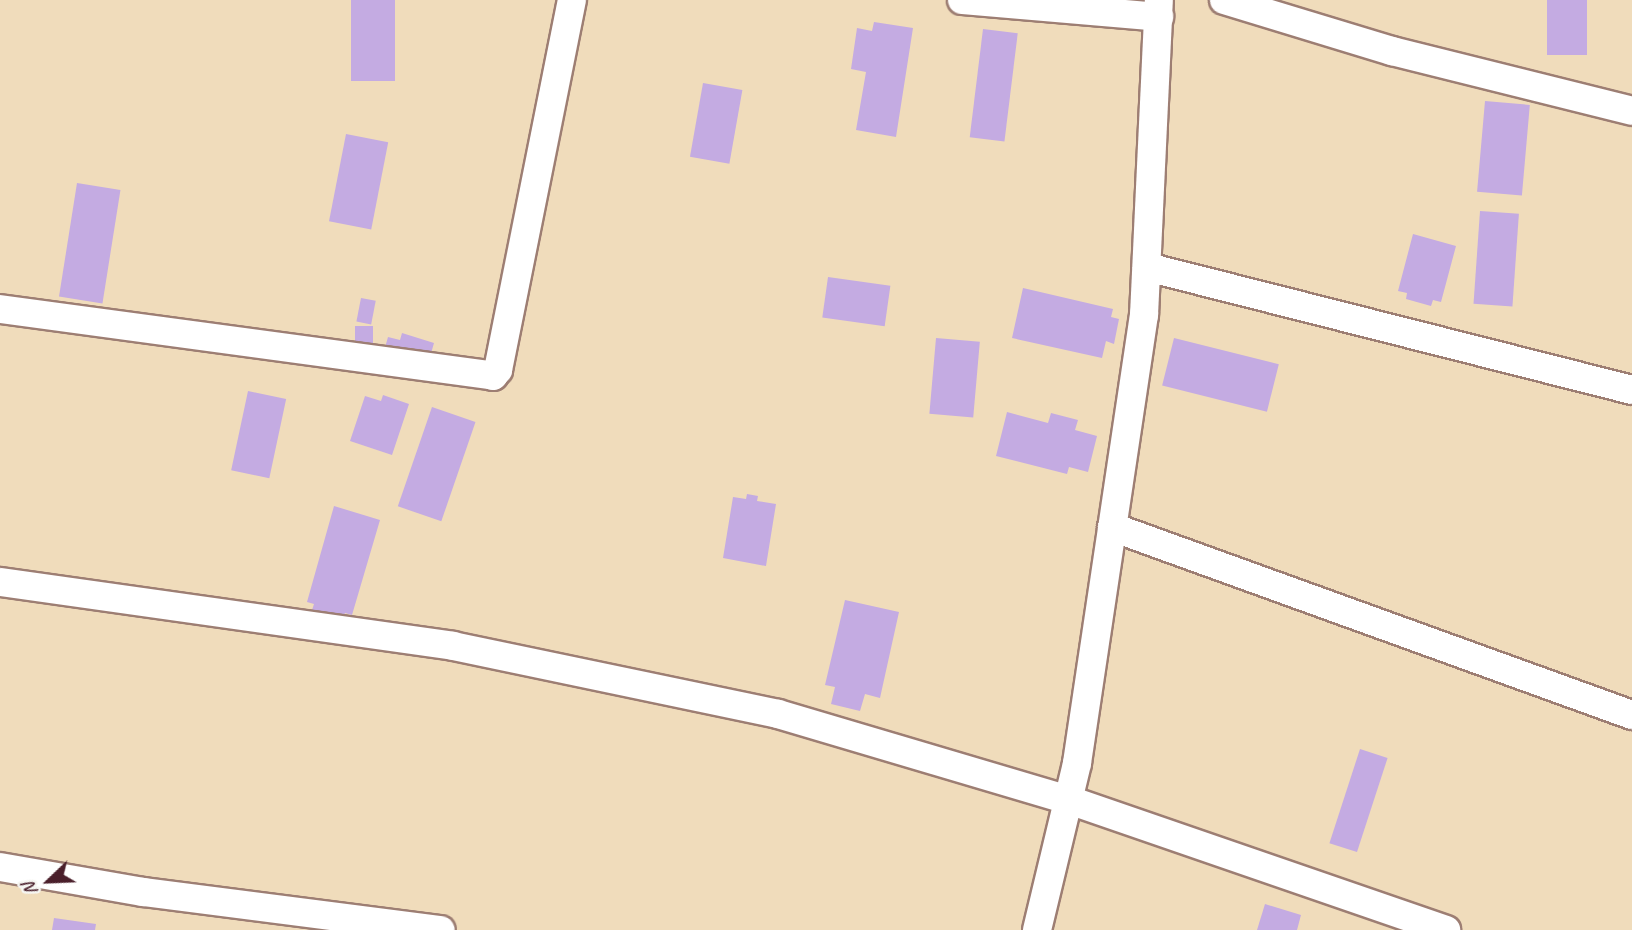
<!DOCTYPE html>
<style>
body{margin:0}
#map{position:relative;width:1632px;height:930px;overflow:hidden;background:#f0dcbb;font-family:Caveat,sans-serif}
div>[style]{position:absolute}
.building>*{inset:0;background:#c4abe2;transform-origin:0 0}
.roads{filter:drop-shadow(2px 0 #9d7e73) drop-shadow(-2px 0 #9d7e73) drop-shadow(0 2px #9d7e73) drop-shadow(0 -2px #9d7e73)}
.minor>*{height:28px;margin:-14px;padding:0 14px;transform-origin:14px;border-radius:14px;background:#fff}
span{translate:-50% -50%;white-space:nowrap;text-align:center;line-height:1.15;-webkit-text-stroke:5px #f6f6f2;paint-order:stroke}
.north{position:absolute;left:14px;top:846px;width:70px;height:70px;-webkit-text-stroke:5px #f6f6f2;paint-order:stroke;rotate:247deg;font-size:19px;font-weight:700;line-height:28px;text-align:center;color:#4a1f2b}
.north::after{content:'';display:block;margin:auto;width:24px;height:32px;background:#4a1f2b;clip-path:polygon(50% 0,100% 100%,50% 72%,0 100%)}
</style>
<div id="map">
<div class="building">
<div style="left:351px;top:0;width:44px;height:81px"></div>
<div style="left:1547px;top:0;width:40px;height:55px"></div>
<div style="clip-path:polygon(874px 22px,913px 28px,896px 137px,856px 130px,866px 72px,851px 69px,857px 28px,872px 31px)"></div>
<div style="left:983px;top:29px;width:35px;height:109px;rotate:7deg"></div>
<div style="left:703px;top:83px;width:40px;height:75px;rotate:10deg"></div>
<div style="left:1485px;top:101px;width:45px;height:91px;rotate:5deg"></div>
<div style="left:346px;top:134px;width:43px;height:89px;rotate:11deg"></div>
<div style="left:77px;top:183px;width:44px;height:115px;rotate:9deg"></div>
<div style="left:1480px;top:211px;width:39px;height:93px;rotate:4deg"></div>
<div style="clip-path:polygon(1413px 234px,1456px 246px,1441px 302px,1433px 300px,1431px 306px,1406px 299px,1407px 293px,1398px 291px)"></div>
<div style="left:828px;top:277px;width:63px;height:41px;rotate:8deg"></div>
<div style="clip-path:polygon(1023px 288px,1113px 309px,1111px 317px,1119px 319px,1114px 344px,1106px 341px,1102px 358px,1012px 338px)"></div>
<div style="left:361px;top:298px;width:15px;height:24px;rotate:11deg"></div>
<div style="left:355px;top:326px;width:18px;height:32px"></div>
<div style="clip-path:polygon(402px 333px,434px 343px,428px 364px,384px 351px,388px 337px,400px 340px)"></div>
<div style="left:936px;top:338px;width:44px;height:76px;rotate:5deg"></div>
<div style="left:1174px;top:338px;width:108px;height:49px;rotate:14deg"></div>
<div style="left:248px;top:391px;width:39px;height:81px;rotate:12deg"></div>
<div style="clip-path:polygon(383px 395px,409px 404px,392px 455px,350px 441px,365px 396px,381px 401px)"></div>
<div style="left:432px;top:407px;width:46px;height:105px;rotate:19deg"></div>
<div style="clip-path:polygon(1007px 412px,1048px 423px,1051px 413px,1078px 420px,1075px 430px,1097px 436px,1088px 472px,1069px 467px,1067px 474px,996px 456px)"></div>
<div style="clip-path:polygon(747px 494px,758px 496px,757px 501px,776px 504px,766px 566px,723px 558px,733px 497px,746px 499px)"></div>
<div style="clip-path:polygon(334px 506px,380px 520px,352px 615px,345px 613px,340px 628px,309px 619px,314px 604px,307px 602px)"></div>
<div style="clip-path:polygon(845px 600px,899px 612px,880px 698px,865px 694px,860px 711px,831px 704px,835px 687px,825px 685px)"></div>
<div style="left:1360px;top:749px;width:29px;height:99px;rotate:18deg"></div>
<div style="clip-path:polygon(1265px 904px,1301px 915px,1297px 930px,1257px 930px)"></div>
<div style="clip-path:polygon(54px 918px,96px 924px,95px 930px,52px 930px)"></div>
</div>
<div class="roads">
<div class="minor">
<div style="left:962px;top:0;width:198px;rotate:4.9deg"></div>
<div style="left:1224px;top:0;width:176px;rotate:16.9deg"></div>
<div style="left:1392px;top:51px;width:247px;rotate:14deg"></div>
<div style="left:1147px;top:267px;width:500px;rotate:14.23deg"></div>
<div style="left:0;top:309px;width:498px;rotate:7.7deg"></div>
<div style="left:493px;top:376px;width:8px;rotate:-50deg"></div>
<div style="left:498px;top:370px;width:377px;rotate:-78.7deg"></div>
<div style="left:1112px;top:527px;width:553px;rotate:19.88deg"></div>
<div style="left:0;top:582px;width:457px;rotate:8deg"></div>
<div style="left:453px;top:646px;width:332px;rotate:11.8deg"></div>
<div style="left:778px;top:714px;width:303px;rotate:16.5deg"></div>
<div style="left:1069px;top:800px;width:399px;rotate:19deg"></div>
<div style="left:0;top:867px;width:145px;rotate:9.9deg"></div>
<div style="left:143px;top:892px;width:300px;rotate:7.3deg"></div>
<div style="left:1037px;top:930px;width:172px;rotate:-76.5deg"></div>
<div style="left:1077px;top:763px;width:453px;rotate:-81.5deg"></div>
<div style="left:1144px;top:315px;width:315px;rotate:-87.3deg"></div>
</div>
</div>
<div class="north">N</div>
</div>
